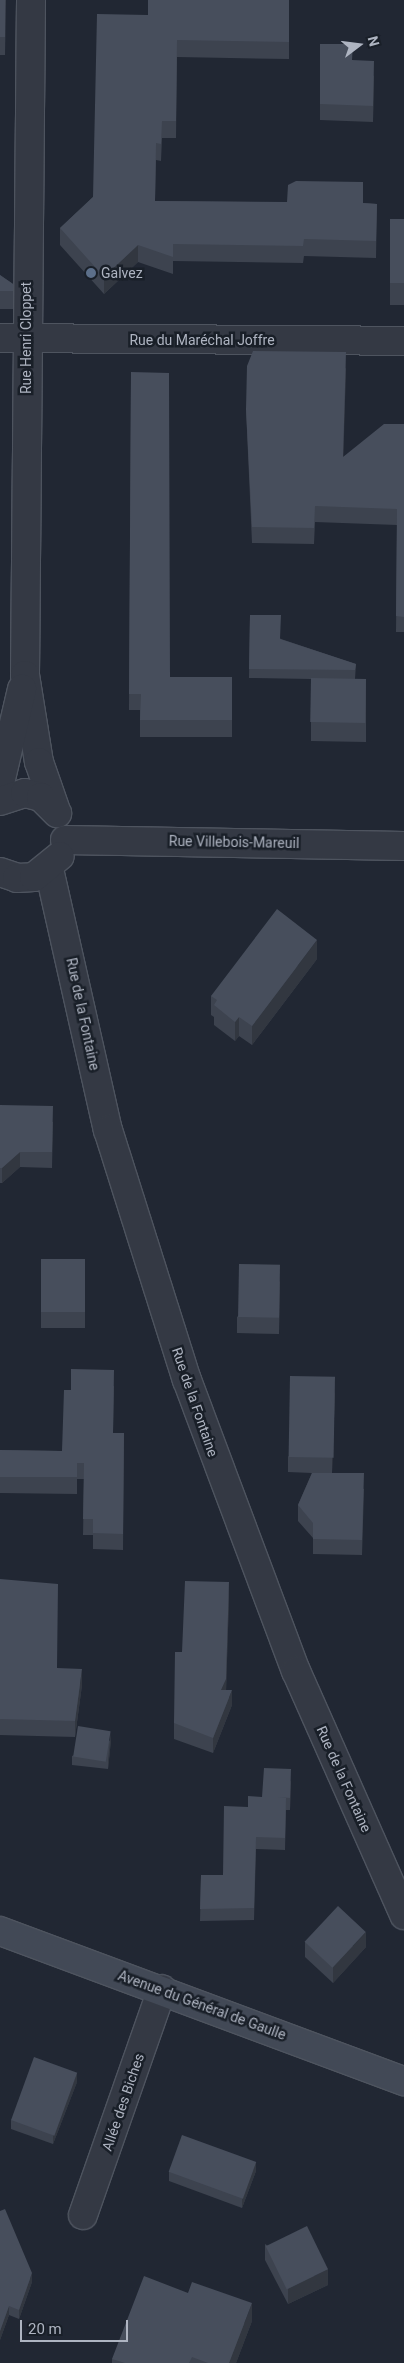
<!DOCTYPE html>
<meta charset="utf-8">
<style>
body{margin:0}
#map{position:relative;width:404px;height:2363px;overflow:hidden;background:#212733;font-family:Roboto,sans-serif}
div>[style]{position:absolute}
.roads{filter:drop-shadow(1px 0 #4e545f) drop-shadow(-1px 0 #4e545f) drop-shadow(0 1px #4e545f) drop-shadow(0 -1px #4e545f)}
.street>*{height:28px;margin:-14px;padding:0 14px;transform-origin:14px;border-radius:14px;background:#343944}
.secondary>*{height:28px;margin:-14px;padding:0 14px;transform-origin:14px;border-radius:14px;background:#424956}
.wall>*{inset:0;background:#3d434f;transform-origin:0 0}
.shaded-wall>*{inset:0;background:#323740}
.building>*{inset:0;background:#474e5c;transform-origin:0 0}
.dots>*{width:14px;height:14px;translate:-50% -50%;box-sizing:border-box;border:2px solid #191f28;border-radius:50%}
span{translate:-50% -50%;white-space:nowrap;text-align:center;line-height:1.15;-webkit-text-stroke:5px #191f28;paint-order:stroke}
.poi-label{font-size:14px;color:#aeb4c1}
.left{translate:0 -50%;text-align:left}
.street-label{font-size:14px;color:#aeb4c1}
.north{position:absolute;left:334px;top:20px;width:50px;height:50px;-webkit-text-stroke:4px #191f28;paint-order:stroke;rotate:75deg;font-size:14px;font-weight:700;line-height:20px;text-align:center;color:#aeb4c1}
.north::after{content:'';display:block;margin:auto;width:18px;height:22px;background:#aeb4c1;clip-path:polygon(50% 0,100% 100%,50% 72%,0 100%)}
.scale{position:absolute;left:20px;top:2320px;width:108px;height:22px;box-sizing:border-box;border:2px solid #aeb4c1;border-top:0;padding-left:6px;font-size:15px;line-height:18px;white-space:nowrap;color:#aeb4c1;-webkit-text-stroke:4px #191f28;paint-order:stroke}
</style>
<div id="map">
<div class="roads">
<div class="street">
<div style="left:31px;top:0;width:675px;rotate:90.51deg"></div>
<div style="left:25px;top:675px;width:88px;rotate:80.9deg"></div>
<div style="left:39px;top:762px;width:49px;rotate:70.8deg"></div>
<div style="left:0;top:338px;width:404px;rotate:0.4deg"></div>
<div style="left:0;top:783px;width:97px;rotate:-76.8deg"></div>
<div style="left:0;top:801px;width:26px;rotate:-18deg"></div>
<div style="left:25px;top:793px;width:16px;rotate:14deg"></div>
<div style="left:41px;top:797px;width:23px;rotate:45deg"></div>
<div style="left:65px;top:840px;width:339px;rotate:1deg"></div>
<div style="left:49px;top:869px;width:268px;rotate:77.3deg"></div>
<div style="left:108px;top:1130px;width:262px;rotate:72.5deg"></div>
<div style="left:187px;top:1380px;width:311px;rotate:69.5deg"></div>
<div style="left:296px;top:1671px;width:267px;rotate:66.1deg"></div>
<div style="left:0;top:872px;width:18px;rotate:19deg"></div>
<div style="left:17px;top:878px;width:17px;rotate:-3deg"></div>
<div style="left:34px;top:877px;width:33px;rotate:-39deg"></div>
<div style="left:83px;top:2215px;width:239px;rotate:-70.7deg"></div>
</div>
<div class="secondary">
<div style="left:0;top:1931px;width:431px;rotate:20.4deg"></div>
</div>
</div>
<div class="wall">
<div style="clip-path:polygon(0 0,6px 0,5px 55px,0 55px)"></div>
<div style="clip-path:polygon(289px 0,289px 59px,177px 57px,176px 138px,162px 138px,161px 161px,156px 160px,155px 201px,363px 203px,377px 204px,376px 258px,304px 256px,303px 263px,173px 261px,173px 274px,138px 262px,104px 294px,60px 245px,60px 228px,93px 197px,148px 15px)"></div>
<div style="clip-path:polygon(320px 44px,374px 76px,373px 122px,320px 120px)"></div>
<div style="left:390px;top:219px;width:14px;height:86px"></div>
<div style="clip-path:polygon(0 275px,13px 284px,13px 309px,0 309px)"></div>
<div style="clip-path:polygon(346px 368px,343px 457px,404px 424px,404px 632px,396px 632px,397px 525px,315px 522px,314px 544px,252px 543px,246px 409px)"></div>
<div style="clip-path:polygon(131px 372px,170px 677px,232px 677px,232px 737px,140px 737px,140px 710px,129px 710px)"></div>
<div style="clip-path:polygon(250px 615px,281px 639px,356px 664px,355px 679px,366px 679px,366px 742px,311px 741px,311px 679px,249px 678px)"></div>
<div style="clip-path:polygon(317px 959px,252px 1045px,239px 1036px,235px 1041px,214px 1025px,214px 1017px,211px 1015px,211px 996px)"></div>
<div style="clip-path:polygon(0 1105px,53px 1122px,52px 1168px,20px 1167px,2px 1183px,0 1183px)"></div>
<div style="left:41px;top:1259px;width:44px;height:69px"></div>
<div style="clip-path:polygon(280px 1281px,279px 1334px,237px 1333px,237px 1317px)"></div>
<div style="clip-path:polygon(114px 1386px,113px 1433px,124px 1433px,123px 1550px,93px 1549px,93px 1535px,83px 1535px,84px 1479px,77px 1479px,77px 1494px,0 1493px,0 1450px,62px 1451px,71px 1390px)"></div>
<div style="clip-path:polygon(335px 1392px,332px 1473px,364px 1489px,362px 1555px,313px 1554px,313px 1538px,298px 1521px,298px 1505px,312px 1473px,288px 1472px,288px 1457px)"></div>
<div style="clip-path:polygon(0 1579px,57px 1668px,82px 1685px,75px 1737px,0 1735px)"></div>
<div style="clip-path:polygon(229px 1598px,226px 1690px,232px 1705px,213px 1753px,174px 1739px,174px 1723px,182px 1652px)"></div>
<div style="clip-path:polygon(111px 1740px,108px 1769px,72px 1765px,72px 1756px)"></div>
<div style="clip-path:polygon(291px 1781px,290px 1810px,286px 1810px,285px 1850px,256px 1849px,254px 1920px,200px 1921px,201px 1875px,223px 1875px,262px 1797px)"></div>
<div style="clip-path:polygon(305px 1942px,366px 1947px,333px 1983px,305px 1957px)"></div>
<div style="clip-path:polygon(77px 2082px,53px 2144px,11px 2129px,11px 2120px)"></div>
<div style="clip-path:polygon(256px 2171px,242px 2208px,169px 2181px,169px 2172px)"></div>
<div style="clip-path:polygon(0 2211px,32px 2282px,19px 2319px,9px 2315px,0 2340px)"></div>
<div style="clip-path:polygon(265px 2244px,328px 2285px,288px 2304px,265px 2260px)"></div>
<div style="clip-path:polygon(252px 2321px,236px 2363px,112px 2363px,112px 2359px)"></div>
</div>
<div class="shaded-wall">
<div style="clip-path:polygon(374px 61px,374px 76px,373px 122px,373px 106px)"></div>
<div style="clip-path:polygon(138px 245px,138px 262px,104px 294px,104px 277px)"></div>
<div style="clip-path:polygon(346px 352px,346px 368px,343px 473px,343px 457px)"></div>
<div style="clip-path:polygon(317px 940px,317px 959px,252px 1045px,252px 1026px)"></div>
<div style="clip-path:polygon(239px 1017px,239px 1036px,235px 1041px,235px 1022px)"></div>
<div style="clip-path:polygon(20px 1152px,20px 1167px,2px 1183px,2px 1168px)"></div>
<div style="clip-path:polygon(280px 1265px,280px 1281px,279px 1334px,279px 1319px)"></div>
<div style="clip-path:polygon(335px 1377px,335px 1392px,332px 1473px,332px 1458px)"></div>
<div style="clip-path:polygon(229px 1582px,229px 1598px,226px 1694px,221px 1690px)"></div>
<div style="clip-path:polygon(82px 1669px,82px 1685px,75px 1737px,75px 1721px)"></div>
<div style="clip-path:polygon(232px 1690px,232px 1705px,213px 1753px,213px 1738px)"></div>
<div style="clip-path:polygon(111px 1731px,111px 1740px,108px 1769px,108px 1760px)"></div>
<div style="clip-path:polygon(291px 1769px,291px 1781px,290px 1810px,290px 1798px)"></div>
<div style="clip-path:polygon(366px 1932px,366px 1947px,333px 1983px,333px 1967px)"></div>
<div style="clip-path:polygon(77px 2073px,77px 2082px,53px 2144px,53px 2135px)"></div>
<div style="clip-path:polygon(256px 2162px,256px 2171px,242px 2208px,242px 2199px)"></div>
<div style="clip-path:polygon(328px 2269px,328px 2285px,288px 2304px,288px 2289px)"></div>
<div style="clip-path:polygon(32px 2273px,32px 2282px,19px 2319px,19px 2310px)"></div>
<div style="clip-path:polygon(252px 2303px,252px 2321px,236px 2363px,229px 2363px)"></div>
<div style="clip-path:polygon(9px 2306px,9px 2315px,0 2340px,0 2331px)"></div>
</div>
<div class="building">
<div style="left:0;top:0;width:5px;height:37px"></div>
<div style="clip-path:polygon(148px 0,289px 0,289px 42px,177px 40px,176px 121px,162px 121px,161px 144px,156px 143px,155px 201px,287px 202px,288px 185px,296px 181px,363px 182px,363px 203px,377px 204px,376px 241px,304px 239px,303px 246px,173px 244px,173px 257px,138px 245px,104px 277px,60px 228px,93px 197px,97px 14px,148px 15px)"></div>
<div style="clip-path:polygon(320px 44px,353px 44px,352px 60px,374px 61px,373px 106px,320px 104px)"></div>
<div style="left:390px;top:219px;width:14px;height:64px"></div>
<div style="clip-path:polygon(0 275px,13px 284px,13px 291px,0 291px)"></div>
<div style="clip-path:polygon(253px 351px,346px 352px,343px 457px,384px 424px,404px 424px,404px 617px,396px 616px,397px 509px,315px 506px,314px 528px,252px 527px,246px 409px,247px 366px)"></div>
<div style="clip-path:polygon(131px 372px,169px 373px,170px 677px,232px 677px,232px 720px,140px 720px,141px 694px,129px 694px)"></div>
<div style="clip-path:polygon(250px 615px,281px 615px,280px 639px,356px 664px,355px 670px,249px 669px)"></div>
<div style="left:311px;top:678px;width:55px;height:44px;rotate:1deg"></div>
<div style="clip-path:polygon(277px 909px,317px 940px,252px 1026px,239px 1017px,235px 1022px,214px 1005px,217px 1000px,211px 996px)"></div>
<div style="clip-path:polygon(0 1105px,53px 1106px,52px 1152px,20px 1152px,2px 1168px,0 1168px)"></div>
<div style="left:41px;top:1259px;width:44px;height:53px"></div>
<div style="left:239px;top:1264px;width:41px;height:53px;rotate:1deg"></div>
<div style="clip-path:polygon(71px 1369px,114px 1370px,113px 1433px,124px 1433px,123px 1534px,93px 1533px,93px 1519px,83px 1519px,84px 1463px,77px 1463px,77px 1477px,0 1477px,0 1450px,62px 1451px,64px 1390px,71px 1390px)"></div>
<div style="left:290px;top:1376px;width:45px;height:81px;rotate:1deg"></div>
<div style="clip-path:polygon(312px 1473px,364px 1473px,362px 1540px,313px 1539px,313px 1523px,298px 1505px)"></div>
<div style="clip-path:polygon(0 1579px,58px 1584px,57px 1668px,82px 1669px,75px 1721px,0 1719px)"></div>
<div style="clip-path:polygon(185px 1581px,229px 1582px,226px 1679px,221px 1690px,232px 1690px,213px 1738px,174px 1723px,175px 1652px,182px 1652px)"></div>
<div style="left:78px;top:1726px;width:33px;height:31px;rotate:9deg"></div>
<div style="clip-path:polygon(264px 1768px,291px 1769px,290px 1798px,278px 1797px,286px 1798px,285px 1838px,256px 1837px,254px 1908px,200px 1909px,201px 1875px,223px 1875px,224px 1806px,248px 1807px,248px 1796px,262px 1797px)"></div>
<div style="left:338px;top:1906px;width:38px;height:49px;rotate:43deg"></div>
<div style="left:34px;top:2057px;width:46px;height:67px;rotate:20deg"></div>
<div style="left:182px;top:2135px;width:79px;height:39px;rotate:20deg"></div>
<div style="clip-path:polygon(5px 2209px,32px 2273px,19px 2310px,9px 2306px,0 2331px,0 2211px)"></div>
<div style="left:307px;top:2226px;width:48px;height:46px;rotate:64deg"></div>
<div style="clip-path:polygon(144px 2276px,188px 2293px,192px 2282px,252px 2303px,229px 2363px,208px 2363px,192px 2357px,189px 2363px,125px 2363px,112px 2359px)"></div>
</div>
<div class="dots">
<div style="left:91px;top:273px;background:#5c6f8a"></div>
</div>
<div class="poi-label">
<span class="left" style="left:101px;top:273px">Galvez</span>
</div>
<div class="street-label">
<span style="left:26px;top:338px;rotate:-90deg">Rue Henri Cloppet</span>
<span style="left:202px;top:340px">Rue du Maréchal Joffre</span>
<span style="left:234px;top:842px;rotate:1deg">Rue Villebois-Mareuil</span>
<span style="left:83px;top:1014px;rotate:78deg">Rue de la Fontaine</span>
<span style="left:195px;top:1402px;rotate:71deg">Rue de la Fontaine</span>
<span style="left:344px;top:1779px;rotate:66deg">Rue de la Fontaine</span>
<span style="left:202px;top:2005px;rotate:20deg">Avenue du Général de Gaulle</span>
<span style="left:123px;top:2102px;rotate:-71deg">Allée des Biches</span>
</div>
<div class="north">N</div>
<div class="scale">20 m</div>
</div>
